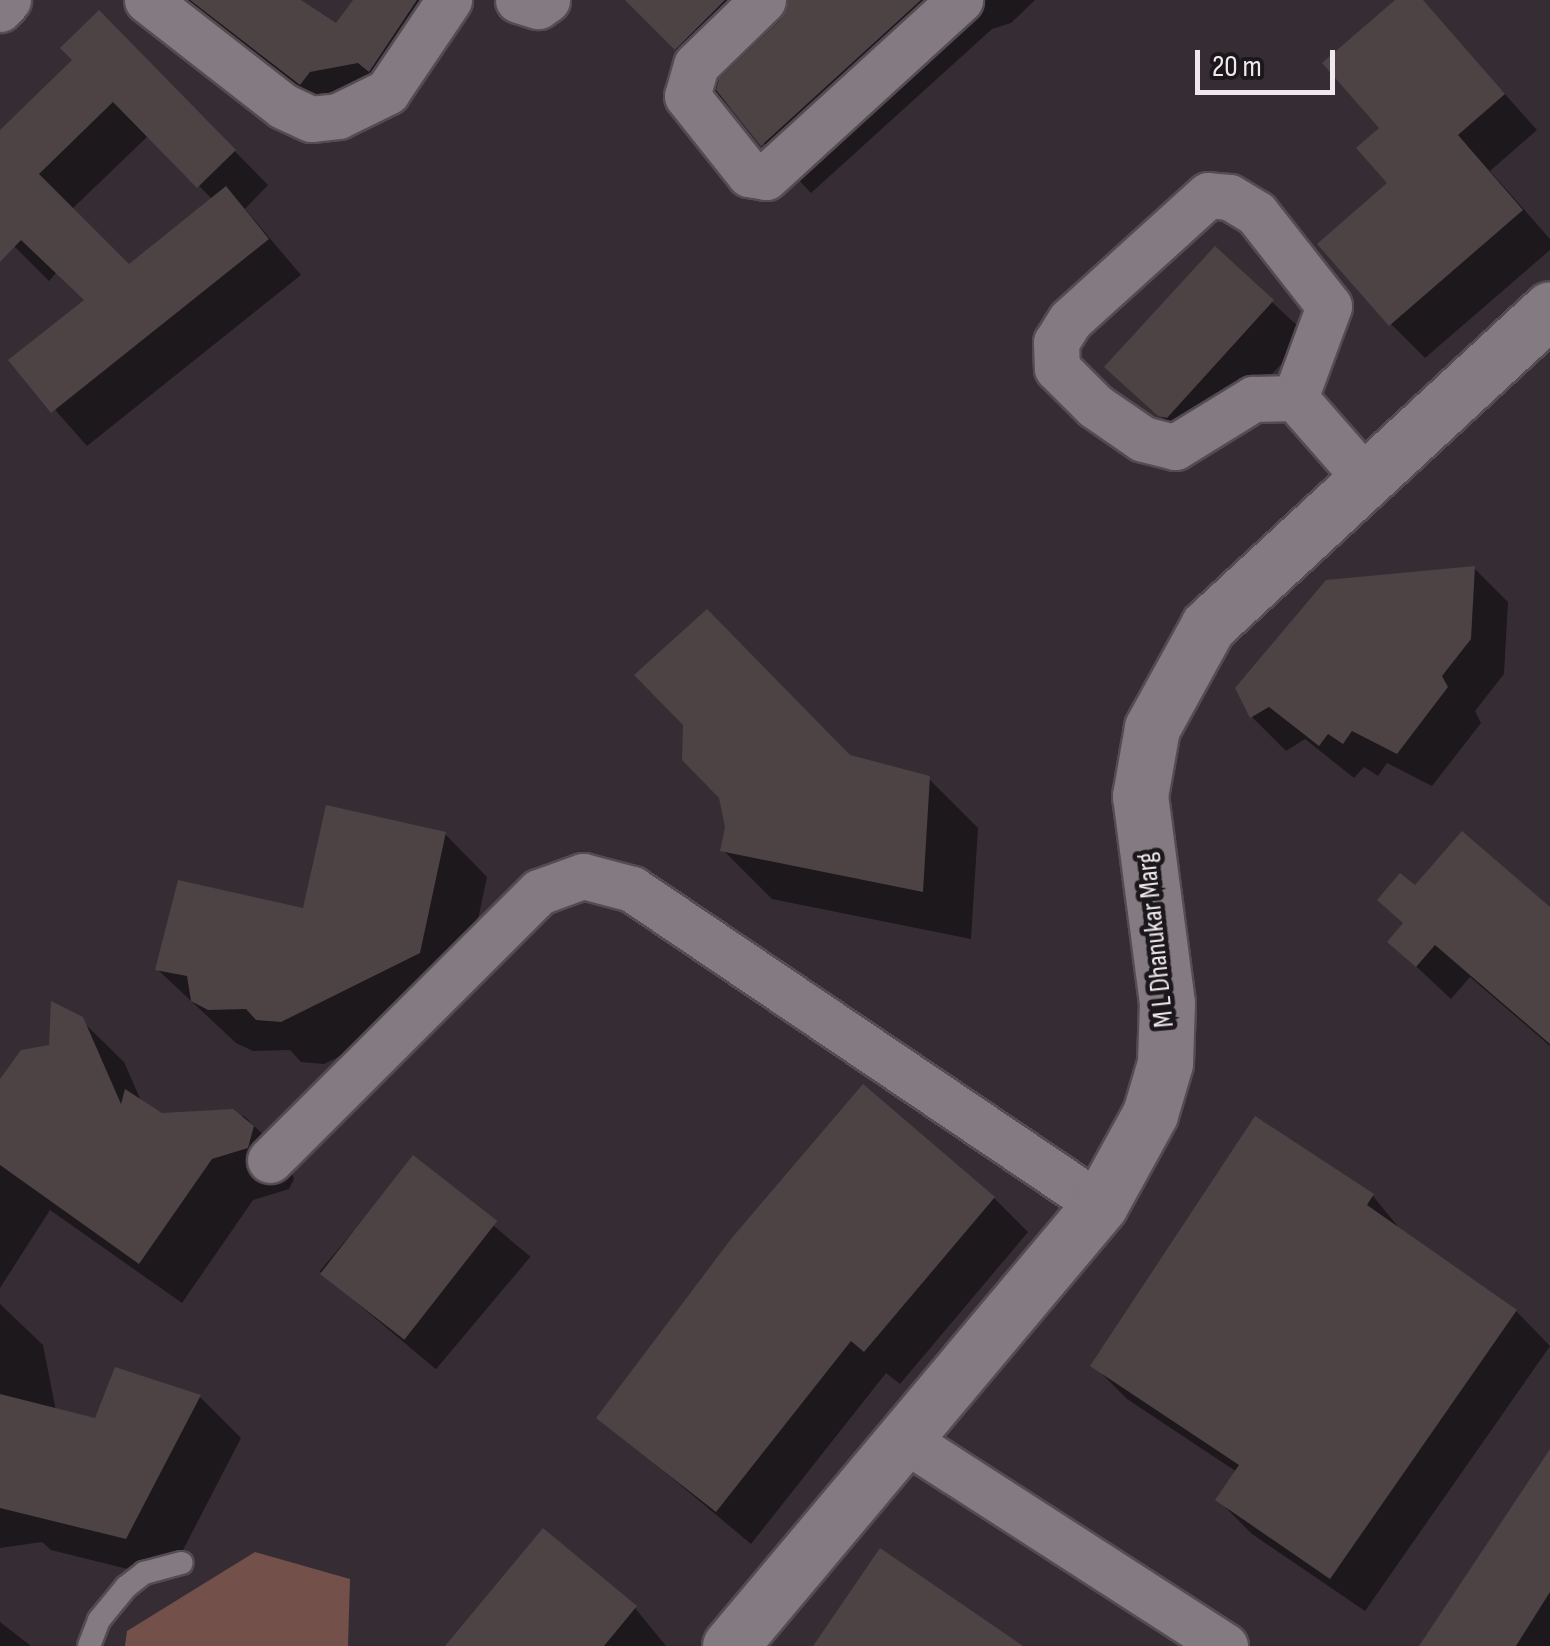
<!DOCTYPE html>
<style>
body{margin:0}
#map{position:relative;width:1550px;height:1646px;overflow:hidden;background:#362d34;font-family:"Sofia Sans Condensed",sans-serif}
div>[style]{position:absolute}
.green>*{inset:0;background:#735049}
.shadow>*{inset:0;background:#0007;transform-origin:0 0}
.building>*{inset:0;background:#4d4244;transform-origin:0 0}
.roads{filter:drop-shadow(2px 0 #544c52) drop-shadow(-2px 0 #544c52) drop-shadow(0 2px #544c52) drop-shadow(0 -2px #544c52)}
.lane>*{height:22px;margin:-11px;padding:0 11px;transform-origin:11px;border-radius:11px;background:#847a81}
.street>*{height:45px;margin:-22.5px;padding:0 22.5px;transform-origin:22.5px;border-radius:22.5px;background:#847a81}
.secondary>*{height:55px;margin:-27.5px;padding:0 27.5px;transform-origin:27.5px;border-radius:27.5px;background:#847a81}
span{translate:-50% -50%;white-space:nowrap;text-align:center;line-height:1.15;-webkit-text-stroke:9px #1b171a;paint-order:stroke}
.street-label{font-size:28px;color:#efe9ed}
.scale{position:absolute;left:1195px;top:50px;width:140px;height:45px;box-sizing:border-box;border:5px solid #efe9ed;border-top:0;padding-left:12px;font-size:30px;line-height:35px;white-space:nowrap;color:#efe9ed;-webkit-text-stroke:8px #1b171a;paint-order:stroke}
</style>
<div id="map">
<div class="green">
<div style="clip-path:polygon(255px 1552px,350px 1579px,348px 1646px,125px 1646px,127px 1631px)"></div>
</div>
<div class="shadow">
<div style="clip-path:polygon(188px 0,297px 0,336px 27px,356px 0,451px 0,466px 15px,404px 104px,335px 117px)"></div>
<div style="clip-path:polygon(629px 0,1035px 0,1011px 23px,992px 29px,811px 193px)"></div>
<div style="clip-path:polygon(1399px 0,1421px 0,1537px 130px,1490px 171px,1550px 239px,1550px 250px,1425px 358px,1391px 324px)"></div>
<div style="clip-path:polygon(evenodd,99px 14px,268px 185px,245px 209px,301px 275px,87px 446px,12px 361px,87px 301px,57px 272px,49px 281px,0 232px,0 133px,76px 60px,99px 14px,149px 135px,213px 200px,129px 267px,71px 210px,149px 135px)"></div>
<div style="left:1215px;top:249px;width:127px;height:159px;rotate:43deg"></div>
<div style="clip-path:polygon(1474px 568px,1508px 602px,1504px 674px,1475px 711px,1481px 723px,1432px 786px,1387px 763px,1378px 776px,1364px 767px,1354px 778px,1305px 739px,1286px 751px,1252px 717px)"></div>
<div style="clip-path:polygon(929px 779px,978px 828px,971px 939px,772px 899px,723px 850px)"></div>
<div style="clip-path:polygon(445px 834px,487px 877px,462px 995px,324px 1064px,301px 1062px,290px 1050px,253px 1051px,236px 1043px,158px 970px,305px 911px)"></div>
<div style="clip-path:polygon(1415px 889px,1550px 910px,1550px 1046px,1470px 977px,1451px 999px,1390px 942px,1405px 924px)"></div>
<div style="clip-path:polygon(81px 1020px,124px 1062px,142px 1103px,161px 1116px,244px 1116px,287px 1158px,294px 1179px,289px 1189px,253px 1200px,182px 1303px,50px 1210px,0 1288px,0 1083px)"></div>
<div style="left:414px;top:1159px;width:152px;height:147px;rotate:40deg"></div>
<div style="clip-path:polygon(1373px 1196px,1404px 1234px,1516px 1311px,1550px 1346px,1365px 1611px,1252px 1534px,1218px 1500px,1237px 1472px,1127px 1399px,1093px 1365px)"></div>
<div style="clip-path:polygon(994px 1198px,1028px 1232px,900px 1384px,886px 1373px,751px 1544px,599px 1417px)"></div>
<div style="clip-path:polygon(0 1304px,43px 1345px,56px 1411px,96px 1421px,116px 1370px,200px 1397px,241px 1438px,168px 1579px,51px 1550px,42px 1542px,0 1548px)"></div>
<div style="clip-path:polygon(1550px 1453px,1550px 1646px,1422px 1646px)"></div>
<div style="clip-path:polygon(544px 1532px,635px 1608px,666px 1646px,448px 1646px)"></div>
<div style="clip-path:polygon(0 1622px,31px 1646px,0 1646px)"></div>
</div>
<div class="building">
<div style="clip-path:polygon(190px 0,301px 0,336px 23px,353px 0,417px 0,369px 72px,358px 63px,310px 72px,300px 85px)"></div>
<div style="clip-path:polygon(625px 0,725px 0,675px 50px)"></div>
<div style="clip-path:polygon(788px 0,921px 0,761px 146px,716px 90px,719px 79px,781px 19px)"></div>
<div style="clip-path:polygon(1395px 0,1423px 0,1505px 94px,1458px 135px,1523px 210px,1389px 326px,1317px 244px,1387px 183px,1356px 148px,1379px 128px,1322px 63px)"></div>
<div style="clip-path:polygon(99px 10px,236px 150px,197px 188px,113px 102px,39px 174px,129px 264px,226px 186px,269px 239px,51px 413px,8px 360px,84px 300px,21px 240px,0 262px,0 130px,72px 60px,60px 48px)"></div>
<div style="clip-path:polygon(1215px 246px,1274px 300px,1167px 418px,1158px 416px,1104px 367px)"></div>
<div style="clip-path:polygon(1475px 566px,1471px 639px,1442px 676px,1448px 687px,1397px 754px,1352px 731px,1343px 744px,1328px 734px,1319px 746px,1269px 707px,1250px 718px,1235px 688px,1326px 580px)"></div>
<div style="clip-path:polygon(707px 609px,850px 755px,930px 776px,923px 892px,720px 851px,725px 827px,719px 798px,682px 760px,683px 725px,634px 675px)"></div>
<div style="clip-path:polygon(326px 805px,446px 832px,420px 953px,281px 1022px,256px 1020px,246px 1009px,208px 1010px,191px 1001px,187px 976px,155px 970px,178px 880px,303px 908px)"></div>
<div style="clip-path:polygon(1462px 831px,1550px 907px,1550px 1044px,1435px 945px,1416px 967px,1387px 942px,1403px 923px,1377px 900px,1400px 873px,1415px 885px)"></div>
<div style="clip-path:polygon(51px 1001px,83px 1017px,121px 1104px,125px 1089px,162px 1113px,233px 1109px,254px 1126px,248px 1148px,212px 1159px,139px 1264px,0 1165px,0 1079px,21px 1050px,49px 1045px)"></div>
<div style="clip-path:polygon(863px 1084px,995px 1197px,864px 1352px,851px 1341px,716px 1512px,596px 1418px,731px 1239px)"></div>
<div style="clip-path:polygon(1255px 1116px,1374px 1194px,1367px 1205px,1517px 1310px,1330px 1579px,1215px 1500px,1239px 1465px,1090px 1366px)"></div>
<div style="left:413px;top:1155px;width:107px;height:151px;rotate:38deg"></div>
<div style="clip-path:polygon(115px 1367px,201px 1395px,126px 1539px,0 1508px,0 1394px,95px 1418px)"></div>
<div style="clip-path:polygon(1550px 1449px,1550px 1592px,1516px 1646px,1419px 1646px)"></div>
<div style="clip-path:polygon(543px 1528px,637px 1606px,604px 1646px,445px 1646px)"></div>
<div style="clip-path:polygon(880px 1548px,1023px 1646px,813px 1646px)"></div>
</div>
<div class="roads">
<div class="lane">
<div style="left:89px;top:1646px;width:28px;rotate:-69deg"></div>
<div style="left:99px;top:1620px;width:43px;rotate:-50.7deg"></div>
<div style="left:126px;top:1587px;width:23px;rotate:-38deg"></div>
<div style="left:144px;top:1573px;width:39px;rotate:-15deg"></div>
</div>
<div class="street">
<div style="left:147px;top:0;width:172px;rotate:37.9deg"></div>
<div style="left:283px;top:106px;width:31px;rotate:25deg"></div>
<div style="left:311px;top:119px;width:27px;rotate:-6deg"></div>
<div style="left:338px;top:116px;width:55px;rotate:-26.1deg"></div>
<div style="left:387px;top:92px;width:111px;rotate:-56deg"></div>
<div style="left:518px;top:0;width:21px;rotate:17deg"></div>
<div style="left:538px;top:6px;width:11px;rotate:-34deg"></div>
<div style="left:763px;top:0;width:93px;rotate:135.9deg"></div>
<div style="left:696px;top:65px;width:32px;rotate:106deg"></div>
<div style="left:687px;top:96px;width:100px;rotate:51.5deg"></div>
<div style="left:749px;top:174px;width:17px;rotate:10deg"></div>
<div style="left:766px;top:177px;width:263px;rotate:-42.4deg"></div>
<div style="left:0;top:9px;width:12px;rotate:-48deg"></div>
<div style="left:1295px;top:398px;width:98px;rotate:-69.7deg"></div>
<div style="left:1329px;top:306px;width:118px;rotate:-128.1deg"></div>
<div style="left:1256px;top:213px;width:31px;rotate:-149deg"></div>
<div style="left:1229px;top:197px;width:21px;rotate:-175deg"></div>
<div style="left:1208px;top:195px;width:186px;rotate:137.8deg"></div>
<div style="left:1070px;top:320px;width:26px;rotate:122deg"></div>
<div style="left:1056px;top:342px;width:26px;rotate:88deg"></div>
<div style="left:1057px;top:368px;width:54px;rotate:45deg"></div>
<div style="left:1095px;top:406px;width:58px;rotate:34.5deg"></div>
<div style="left:1143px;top:439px;width:33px;rotate:14deg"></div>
<div style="left:1175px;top:447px;width:92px;rotate:-31.6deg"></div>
<div style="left:1253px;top:399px;width:42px;rotate:-1.4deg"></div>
<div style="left:1295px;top:398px;width:108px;rotate:48.8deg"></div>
<div style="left:270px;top:1160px;width:380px;rotate:-44.9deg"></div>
<div style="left:539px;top:892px;width:47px;rotate:-20deg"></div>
<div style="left:583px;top:876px;width:51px;rotate:14.9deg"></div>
<div style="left:632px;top:889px;width:565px;rotate:34.03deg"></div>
<div style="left:904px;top:1439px;width:382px;rotate:32.8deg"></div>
</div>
<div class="secondary">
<div style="left:730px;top:1646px;width:576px;rotate:-50deg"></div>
<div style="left:1100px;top:1205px;width:104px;rotate:-61.2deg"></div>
<div style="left:1150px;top:1114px;width:53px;rotate:-73.6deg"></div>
<div style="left:1165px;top:1063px;width:60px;rotate:-88.1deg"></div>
<div style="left:1167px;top:1003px;width:209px;rotate:-97.4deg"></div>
<div style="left:1140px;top:796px;width:69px;rotate:-80deg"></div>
<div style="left:1152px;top:728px;width:116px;rotate:-61.2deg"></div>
<div style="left:1208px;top:626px;width:466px;rotate:-42.8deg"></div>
</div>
</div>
<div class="street-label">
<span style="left:1156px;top:940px;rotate:-96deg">M L Dhanukar Marg</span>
</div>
<div class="scale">20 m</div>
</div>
